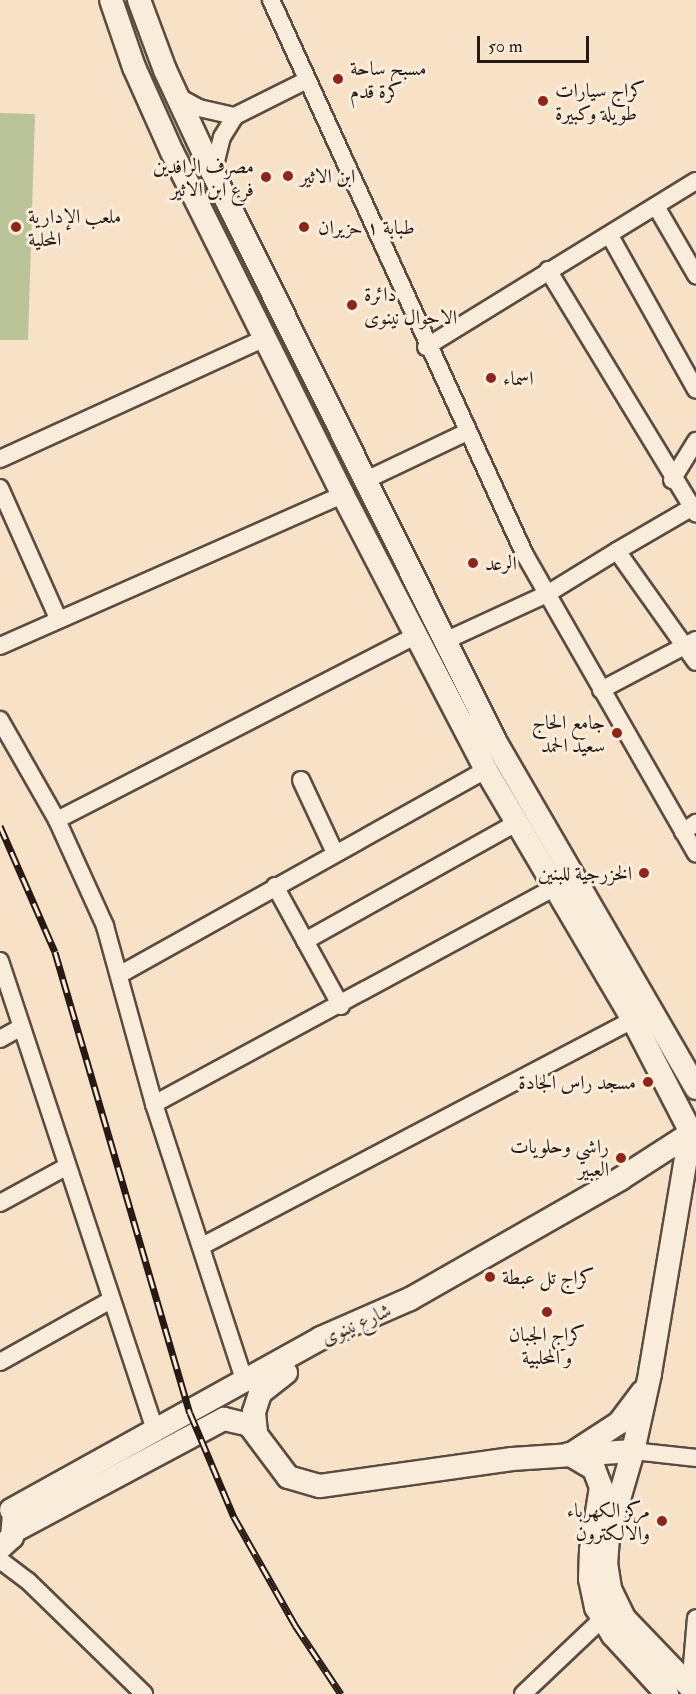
<!DOCTYPE html>
<meta charset="utf-8">
<style>
body{margin:0}
#map{position:relative;width:696px;height:1694px;overflow:hidden;background:#f7e2c7;font-family:"IM FELL Double Pica",Amiri,serif}
div>[style]{position:absolute}
.green>*{inset:0;background:#bac498}
.roads{filter:drop-shadow(2px 0 #5b4b40) drop-shadow(-2px 0 #5b4b40) drop-shadow(0 2px #5b4b40) drop-shadow(0 -2px #5b4b40)}
.minor>*{height:16px;margin:-8px;padding:0 8px;transform-origin:8px;border-radius:8px;background:#faecdb}
.secondary>*{height:22px;margin:-11px;padding:0 11px;transform-origin:11px;border-radius:11px;background:#faecdb}
.rail>*{height:7px;margin-top:-3.5px;transform-origin:0;background:repeating-linear-gradient(90deg,#faecdb 0 14px,#271913 0 28px);box-sizing:border-box;border-block:2px solid #271913}
.dots>*{width:16px;height:16px;translate:-50% -50%;box-sizing:border-box;border:3px solid #faecdb;border-radius:50%}
span{translate:-50% -50%;white-space:nowrap;text-align:center;line-height:1.15;-webkit-text-stroke:6px #faecdb;paint-order:stroke}
.poi-label{font-size:20px;color:#271913}
.left{translate:0 -50%;text-align:left}
.right{translate:-100% -50%;text-align:right}
.street-label{font-size:20px;color:#271913}
.scale{position:absolute;left:477px;top:36px;width:112px;height:27px;box-sizing:border-box;border:3px solid #271913;border-top:0;padding-left:8px;font-size:18px;line-height:21px;white-space:nowrap;color:#271913;-webkit-text-stroke:4px #faecdb;paint-order:stroke}
</style>
<div id="map">
<div class="green">
<div style="clip-path:polygon(0 113px,35px 114px,28px 340px,0 340px)"></div>
</div>
<div class="roads">
<div class="minor">
<div style="left:271px;top:0;width:610px;rotate:65.41deg"></div>
<div style="left:525px;top:555px;width:344px;rotate:60.2deg"></div>
<div style="left:177px;top:96px;width:25px;rotate:29deg"></div>
<div style="left:199px;top:108px;width:37px;rotate:13deg"></div>
<div style="left:235px;top:116px;width:78px;rotate:-26.6deg"></div>
<div style="left:213px;top:173px;width:37px;rotate:-76deg"></div>
<div style="left:222px;top:137px;width:25px;rotate:-58deg"></div>
<div style="left:657px;top:208px;width:78px;rotate:59.8deg"></div>
<div style="left:610px;top:236px;width:176px;rotate:60.8deg"></div>
<div style="left:548px;top:270px;width:285px;rotate:58.7deg"></div>
<div style="left:426px;top:347px;width:317px;rotate:-31.6deg"></div>
<div style="left:0;top:459px;width:292px;rotate:-24.5deg"></div>
<div style="left:366px;top:480px;width:112px;rotate:-25.4deg"></div>
<div style="left:672px;top:480px;width:46px;rotate:-58.4deg"></div>
<div style="left:0;top:488px;width:142px;rotate:66deg"></div>
<div style="left:617px;top:551px;width:91px;rotate:-30.2deg"></div>
<div style="left:447px;top:640px;width:110px;rotate:-24.7deg"></div>
<div style="left:547px;top:594px;width:82px;rotate:-31.6deg"></div>
<div style="left:617px;top:551px;width:136px;rotate:54.6deg"></div>
<div style="left:0;top:646px;width:375px;rotate:-23.8deg"></div>
<div style="left:601px;top:690px;width:107px;rotate:-27.8deg"></div>
<div style="left:0;top:720px;width:115px;rotate:60.3deg"></div>
<div style="left:57px;top:820px;width:116px;rotate:65.6deg"></div>
<div style="left:105px;top:926px;width:185px;rotate:74.6deg"></div>
<div style="left:154px;top:1104px;width:293px;rotate:71.9deg"></div>
<div style="left:301px;top:780px;width:81px;rotate:65deg"></div>
<div style="left:57px;top:820px;width:405px;rotate:-27.2deg"></div>
<div style="left:683px;top:832px;width:16px;rotate:-35deg"></div>
<div style="left:275px;top:886px;width:137px;rotate:61.2deg"></div>
<div style="left:305px;top:941px;width:242px;rotate:-29.2deg"></div>
<div style="left:0;top:961px;width:497px;rotate:71.7deg"></div>
<div style="left:119px;top:975px;width:420px;rotate:-29.2deg"></div>
<div style="left:0;top:1039px;width:23px;rotate:-29deg"></div>
<div style="left:154px;top:1104px;width:457px;rotate:-28.4deg"></div>
<div style="left:0;top:1203px;width:75px;rotate:-28.6deg"></div>
<div style="left:202px;top:1246px;width:487px;rotate:-27.7deg"></div>
<div style="left:0;top:1362px;width:127px;rotate:-29.2deg"></div>
<div style="left:633px;top:1451px;width:63px;rotate:6.3deg"></div>
<div style="left:0;top:1560px;width:35px;rotate:37deg"></div>
<div style="left:28px;top:1581px;width:162px;rotate:44.2deg"></div>
<div style="left:690px;top:1688px;width:70px;rotate:-85.1deg"></div>
<div style="left:523px;top:1694px;width:108px;rotate:-43.5deg"></div>
</div>
<div class="secondary">
<div style="left:111px;top:0;width:71px;rotate:71.1deg"></div>
<div style="left:134px;top:67px;width:93px;rotate:65.9deg"></div>
<div style="left:172px;top:152px;width:383px;rotate:63.5deg"></div>
<div style="left:343px;top:495px;width:310px;rotate:62.5deg"></div>
<div style="left:486px;top:770px;width:290px;rotate:59.5deg"></div>
<div style="left:633px;top:1020px;width:137px;rotate:62.7deg"></div>
<div style="left:139px;top:0;width:75px;rotate:69.6deg"></div>
<div style="left:165px;top:70px;width:114px;rotate:65deg"></div>
<div style="left:213px;top:173px;width:634px;rotate:63.6deg"></div>
<div style="left:495px;top:741px;width:401px;rotate:59.9deg"></div>
<div style="left:690px;top:1134px;width:243px;rotate:99.5deg"></div>
<div style="left:650px;top:1374px;width:79px;rotate:102.4deg"></div>
<div style="left:633px;top:1451px;width:90px;rotate:106.2deg"></div>
<div style="left:608px;top:1537px;width:26px;rotate:94deg"></div>
<div style="left:606px;top:1563px;width:26px;rotate:81deg"></div>
<div style="left:610px;top:1589px;width:32px;rotate:64deg"></div>
<div style="left:624px;top:1618px;width:104px;rotate:46.2deg"></div>
<div style="left:256px;top:1432px;width:20px;rotate:-96deg"></div>
<div style="left:254px;top:1412px;width:20px;rotate:-72deg"></div>
<div style="left:260px;top:1393px;width:33px;rotate:-38deg"></div>
<div style="left:576px;top:1451px;width:51px;rotate:-33.1deg"></div>
<div style="left:619px;top:1423px;width:39px;rotate:-53deg"></div>
<div style="left:569px;top:1454px;width:29px;rotate:31deg"></div>
<div style="left:594px;top:1469px;width:19px;rotate:69deg"></div>
<div style="left:601px;top:1487px;width:64px;rotate:99deg"></div>
<div style="left:591px;top:1550px;width:29px;rotate:92deg"></div>
<div style="left:590px;top:1579px;width:29px;rotate:78deg"></div>
<div style="left:596px;top:1607px;width:33px;rotate:59deg"></div>
<div style="left:613px;top:1635px;width:80px;rotate:47.5deg"></div>
<div style="left:11px;top:1510px;width:355px;rotate:-29deg"></div>
<div style="left:321px;top:1338px;width:97px;rotate:-23.7deg"></div>
<div style="left:410px;top:1299px;width:242px;rotate:-29.7deg"></div>
<div style="left:620px;top:1179px;width:90px;rotate:-32.8deg"></div>
<div style="left:14px;top:1531px;width:238px;rotate:-28.1deg"></div>
<div style="left:224px;top:1419px;width:26px;rotate:13deg"></div>
<div style="left:249px;top:1425px;width:65px;rotate:53.1deg"></div>
<div style="left:288px;top:1477px;width:33px;rotate:16deg"></div>
<div style="left:320px;top:1486px;width:194px;rotate:-8deg"></div>
<div style="left:512px;top:1459px;width:121px;rotate:-3.8deg"></div>
<div style="left:0;top:1548px;width:16px;rotate:-43deg"></div>
<div style="left:12px;top:1537px;width:21px;rotate:-85deg"></div>
</div>
</div>
<div class="rail">
<div style="left:0;top:826px;width:137px;rotate:66.4deg"></div>
<div style="left:55px;top:952px;width:480px;rotate:73.7deg"></div>
<div style="left:190px;top:1413px;width:113px;rotate:67.1deg"></div>
<div style="left:234px;top:1517px;width:124px;rotate:60.5deg"></div>
<div style="left:295px;top:1625px;width:83px;rotate:56.3deg"></div>
</div>
<div class="dots">
<div style="left:338px;top:79px;background:#8f2418"></div>
<div style="left:543px;top:101px;background:#8f2418"></div>
<div style="left:288px;top:176px;background:#8f2418"></div>
<div style="left:266px;top:177px;background:#8f2418"></div>
<div style="left:16px;top:227px;background:#8f2418"></div>
<div style="left:304px;top:227px;background:#8f2418"></div>
<div style="left:352px;top:305px;background:#8f2418"></div>
<div style="left:491px;top:378px;background:#8f2418"></div>
<div style="left:473px;top:563px;background:#8f2418"></div>
<div style="left:617px;top:733px;background:#8f2418"></div>
<div style="left:644px;top:873px;background:#8f2418"></div>
<div style="left:648px;top:1082px;background:#8f2418"></div>
<div style="left:621px;top:1158px;background:#8f2418"></div>
<div style="left:490px;top:1277px;background:#8f2418"></div>
<div style="left:547px;top:1312px;background:#8f2418"></div>
<div style="left:662px;top:1521px;background:#8f2418"></div>
</div>
<div class="poi-label">
<span class="left" style="left:350px;top:80px">مسبح ساحة<br>كرة قدم</span>
<span class="left" style="left:555px;top:102px">كراج سيارات<br>طويلة وكبيرة</span>
<span class="right" style="left:254px;top:178px">مصرف الرافدين<br>فرع ابن الاثير</span>
<span class="left" style="left:300px;top:176px">ابن الاثير</span>
<span class="left" style="left:28px;top:228px">ملعب الإدارية<br>المحلية</span>
<span class="left" style="left:318px;top:227px">طبابة ١ حزيران</span>
<span class="left" style="left:364px;top:306px">دائرة<br>الاحوال نينوى</span>
<span class="left" style="left:503px;top:378px">اسماء</span>
<span class="left" style="left:485px;top:563px">الرعد</span>
<span class="right" style="left:605px;top:734px">جامع الحاج<br>سعيد الحمد</span>
<span class="right" style="left:632px;top:873px">الخزرجية للبنين</span>
<span class="right" style="left:636px;top:1082px">مسجد راس الجادة</span>
<span class="right" style="left:609px;top:1158px">راشي وحلويات<br>العبير</span>
<span class="left" style="left:502px;top:1277px">كراج تل عبطة</span>
<span style="left:547px;top:1346px">كراج الجبان<br>و المحلبية</span>
<span class="right" style="left:650px;top:1522px">مركز الكهرباء<br>والالكترون</span>
</div>
<div class="street-label">
<span style="left:356px;top:1324px;rotate:-24deg">شارع نينوى</span>
</div>
<div class="scale">50 m</div>
</div>
